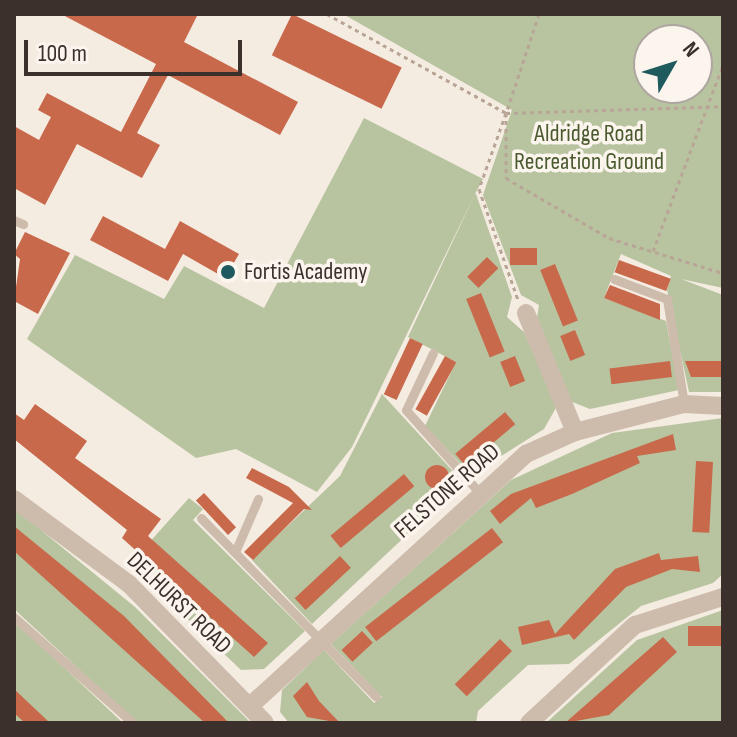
<!DOCTYPE html>
<style>
body{margin:0}
#map{position:relative;width:737px;height:737px;overflow:hidden;background:#f4ebe1;font-family:"Sofia Sans Condensed",sans-serif}
div>[style]{position:absolute}
.green>*{inset:0;background:#b8c4a0}
.building>*{inset:0;background:#c8694b;transform-origin:0 0}
.round{border-radius:50%}
.path>*{height:3px;margin-top:-1.5px;transform-origin:0;background:repeating-linear-gradient(90deg,#b9a596 0 4px,transparent 0 8px)}
.lane>*{height:9px;margin:-4.5px;padding:0 4.5px;transform-origin:4.5px;border-radius:4.5px;background:#cdbbac}
.street>*{height:18px;margin:-9px;padding:0 9px;transform-origin:9px;border-radius:9px;background:#cdbbac}
.dots>*{width:22px;height:22px;translate:-50% -50%;box-sizing:border-box;border:4px solid #fbf5ee;border-radius:50%}
span{translate:-50% -50%;white-space:nowrap;text-align:center;line-height:1.15;-webkit-text-stroke:7px #fbf5ee;paint-order:stroke}
.park-label{font-size:24px;color:#4a5a2e}
.poi-label{font-size:24px;color:#3b302b}
.left{translate:0 -50%;text-align:left}
.street-label{font-size:24px;color:#3b302b}
.frame{position:absolute;inset:0;border:16px solid #3b302b;pointer-events:none}
.north{position:absolute;left:633px;top:24px;width:80px;height:80px;box-sizing:border-box;background:#fbf5ee;border:2px solid #aea6a0;border-radius:50%;rotate:51deg;font-size:22px;font-weight:700;line-height:32px;text-align:center;color:#3b302b}
.north::after{content:'';display:block;margin:auto;width:28px;height:36px;background:#1f5a5e;clip-path:polygon(50% 0,100% 100%,50% 72%,0 100%)}
.scale{position:absolute;left:24px;top:40px;width:218px;height:36px;box-sizing:border-box;border:4px solid #3b302b;border-top:0;padding-left:10px;font-size:24px;line-height:28px;white-space:nowrap;color:#3b302b;-webkit-text-stroke:6px #fbf5ee;paint-order:stroke}
</style>
<div id="map">
<div class="green">
<div style="clip-path:polygon(evenodd,343px 14px,723px 14px,723px 288px,681px 279px,723px 295px,723px 392px,689px 392px,667px 290px,671px 276px,621px 254px,604px 298px,666px 321px,679px 390px,590px 409px,567px 400px,536px 324px,539px 305px,521px 295px,483px 195px,512px 110px,343px 14px,649px 40px,697px 40px,697px 88px,649px 88px,649px 40px)"></div>
<div style="clip-path:polygon(364px 118px,483px 179px,475px 194px,476px 194px,512px 297px,507px 317px,524px 332px,557px 406px,544px 429px,471px 475px,425px 426px,456px 362px,408px 337px,475px 194px,352px 447px,317px 492px,236px 449px,196px 458px,27px 339px,75px 255px,164px 299px,184px 266px,264px 308px)"></div>
<div style="clip-path:polygon(382px 394px,463px 482px,312px 624px,252px 560px,340px 476px)"></div>
<div style="clip-path:polygon(723px 418px,723px 574px,713px 583px,641px 606px,569px 664px,528px 665px,478px 711px,476px 723px,289px 723px,280px 712px,282px 690px,324px 650px,374px 703px,382px 697px,331px 644px,511px 480px,612px 433px)"></div>
<div style="clip-path:polygon(189px 498px,203px 509px,193px 520px,305px 631px,264px 669px,241px 670px,130px 564px)"></div>
<div style="clip-path:polygon(14px 508px,135px 607px,251px 723px,137px 723px,14px 609px)"></div>
<div style="clip-path:polygon(723px 610px,723px 723px,546px 723px,637px 640px)"></div>
<div style="clip-path:polygon(14px 623px,37px 642px,123px 723px,14px 723px)"></div>
</div>
<div class="building">
<div style="clip-path:polygon(61px 14px,198px 14px,184px 42px,298px 102px,280px 135px,168px 75px,137px 133px,160px 145px,142px 178px,77px 144px,45px 205px,14px 188px,14px 126px,39px 140px,51px 117px,38px 110px,47px 93px,121px 132px,156px 64px)"></div>
<div style="left:292px;top:14px;width:122px;height:46px;rotate:26deg"></div>
<div style="clip-path:polygon(103px 216px,165px 249px,180px 221px,239px 254px,225px 278px,183px 254px,168px 281px,90px 240px)"></div>
<div style="clip-path:polygon(25px 232px,70px 253px,38px 314px,14px 301px,20px 259px,14px 254px)"></div>
<div style="left:510px;top:248px;width:27px;height:17px"></div>
<div style="left:487px;top:257px;width:16px;height:28px;rotate:45deg"></div>
<div style="left:619px;top:260px;width:55px;height:13px;rotate:20deg"></div>
<div style="left:555px;top:264px;width:61px;height:16px;rotate:68deg"></div>
<div style="clip-path:polygon(610px 285px,660px 304px,660px 320px,604px 298px)"></div>
<div style="left:481px;top:293px;width:63px;height:16px;rotate:68deg"></div>
<div style="left:575px;top:330px;width:27px;height:16px;rotate:68deg"></div>
<div style="left:410px;top:338px;width:14px;height:62px;rotate:25deg"></div>
<div style="left:445px;top:356px;width:13px;height:61px;rotate:29deg"></div>
<div style="left:515px;top:356px;width:27px;height:16px;rotate:68deg"></div>
<div style="left:670px;top:361px;width:16px;height:61px;rotate:83deg"></div>
<div style="clip-path:polygon(685px 361px,723px 361px,723px 377px,691px 377px)"></div>
<div style="clip-path:polygon(35px 404px,87px 441px,75px 458px,161px 519px,148px 536px,268px 643px,254px 657px,122px 538px,127px 530px,14px 439px,14px 413px,24px 420px)"></div>
<div style="left:505px;top:412px;width:16px;height:65px;rotate:50deg"></div>
<div style="clip-path:polygon(673px 434px,676px 450px,637px 456px,640px 463px,572px 494px,536px 508px,531px 498px,500px 524px,490px 511px,511px 494px)"></div>
<div style="left:696px;top:461px;width:17px;height:71px;rotate:3deg"></div>
<div class="round" style="left:425px;top:465px;width:24px;height:24px"></div>
<div style="clip-path:polygon(252px 468px,289px 487px,312px 510px,304px 509px,253px 560px,244px 552px,293px 503px,246px 478px)"></div>
<div style="left:404px;top:474px;width:16px;height:96px;rotate:50deg"></div>
<div style="left:204px;top:493px;width:47px;height:11px;rotate:47deg"></div>
<div style="clip-path:polygon(14px 526px,124px 616px,229px 723px,205px 723px,14px 551px)"></div>
<div style="left:492px;top:528px;width:18px;height:161px;rotate:52deg"></div>
<div style="clip-path:polygon(659px 553px,661px 560px,698px 556px,700px 572px,672px 569px,626px 587px,574px 640px,569px 634px,522px 645px,518px 627px,549px 620px,555px 634px,615px 569px)"></div>
<div style="left:340px;top:556px;width:16px;height:62px;rotate:47deg"></div>
<div style="left:723px;top:626px;width:20px;height:35px;rotate:90deg"></div>
<div style="left:362px;top:631px;width:16px;height:28px;rotate:47deg"></div>
<div style="clip-path:polygon(663px 637px,677px 652px,609px 715px,565px 723px)"></div>
<div style="left:500px;top:639px;width:17px;height:64px;rotate:45deg"></div>
<div style="clip-path:polygon(307px 682px,319px 701px,340px 723px,307px 717px,293px 696px)"></div>
<div style="clip-path:polygon(14px 689px,50px 723px,25px 723px,14px 713px)"></div>
</div>
<div class="path">
<div style="left:327px;top:14px;width:205px;rotate:28.9deg"></div>
<div style="left:506px;top:113px;width:81px;rotate:109.6deg"></div>
<div style="left:479px;top:189px;width:118px;rotate:70.6deg"></div>
<div style="left:539px;top:14px;width:104px;rotate:108.4deg"></div>
<div style="left:506px;top:113px;width:65px;rotate:90deg"></div>
<div style="left:506px;top:178px;width:119px;rotate:30.2deg"></div>
<div style="left:609px;top:238px;width:119px;rotate:17.1deg"></div>
<div style="left:506px;top:113px;width:217px;rotate:-1.8deg"></div>
<div style="left:653px;top:251px;width:199px;rotate:-69.4deg"></div>
</div>
<div class="lane">
<div style="left:14px;top:220px;width:10px;rotate:24deg"></div>
<div style="left:614px;top:279px;width:57px;rotate:20.7deg"></div>
<div style="left:667px;top:299px;width:106px;rotate:80.8deg"></div>
<div style="left:433px;top:353px;width:63px;rotate:115.3deg"></div>
<div style="left:406px;top:410px;width:108px;rotate:48.4deg"></div>
<div style="left:201px;top:518px;width:250px;rotate:45.6deg"></div>
<div style="left:235px;top:552px;width:58px;rotate:-66.5deg"></div>
<div style="left:14px;top:617px;width:159px;rotate:41.7deg"></div>
</div>
<div class="street">
<div style="left:526px;top:313px;width:129px;rotate:67.6deg"></div>
<div style="left:14px;top:499px;width:143px;rotate:36.5deg"></div>
<div style="left:129px;top:584px;width:194px;rotate:45.6deg"></div>
<div style="left:250px;top:706px;width:374px;rotate:-42.4deg"></div>
<div style="left:526px;top:454px;width:54px;rotate:-24.2deg"></div>
<div style="left:575px;top:432px;width:113px;rotate:-14.4deg"></div>
<div style="left:684px;top:404px;width:39px;rotate:3deg"></div>
<div style="left:529px;top:723px;width:144px;rotate:-42.8deg"></div>
<div style="left:635px;top:625px;width:92px;rotate:-17.7deg"></div>
</div>
<div class="dots">
<div style="left:228px;top:272px;background:#1f5a5e"></div>
</div>
<div class="park-label">
<span style="left:589px;top:148px">Aldridge Road<br>Recreation Ground</span>
</div>
<div class="poi-label">
<span class="left" style="left:244px;top:272px">Fortis Academy</span>
</div>
<div class="street-label">
<span style="left:447px;top:491px;rotate:-41deg">FELSTONE ROAD</span>
<span style="left:179px;top:603px;rotate:44deg">DELHURST ROAD</span>
</div>
<div class="frame"></div>
<div class="north">N</div>
<div class="scale">100 m</div>
</div>
